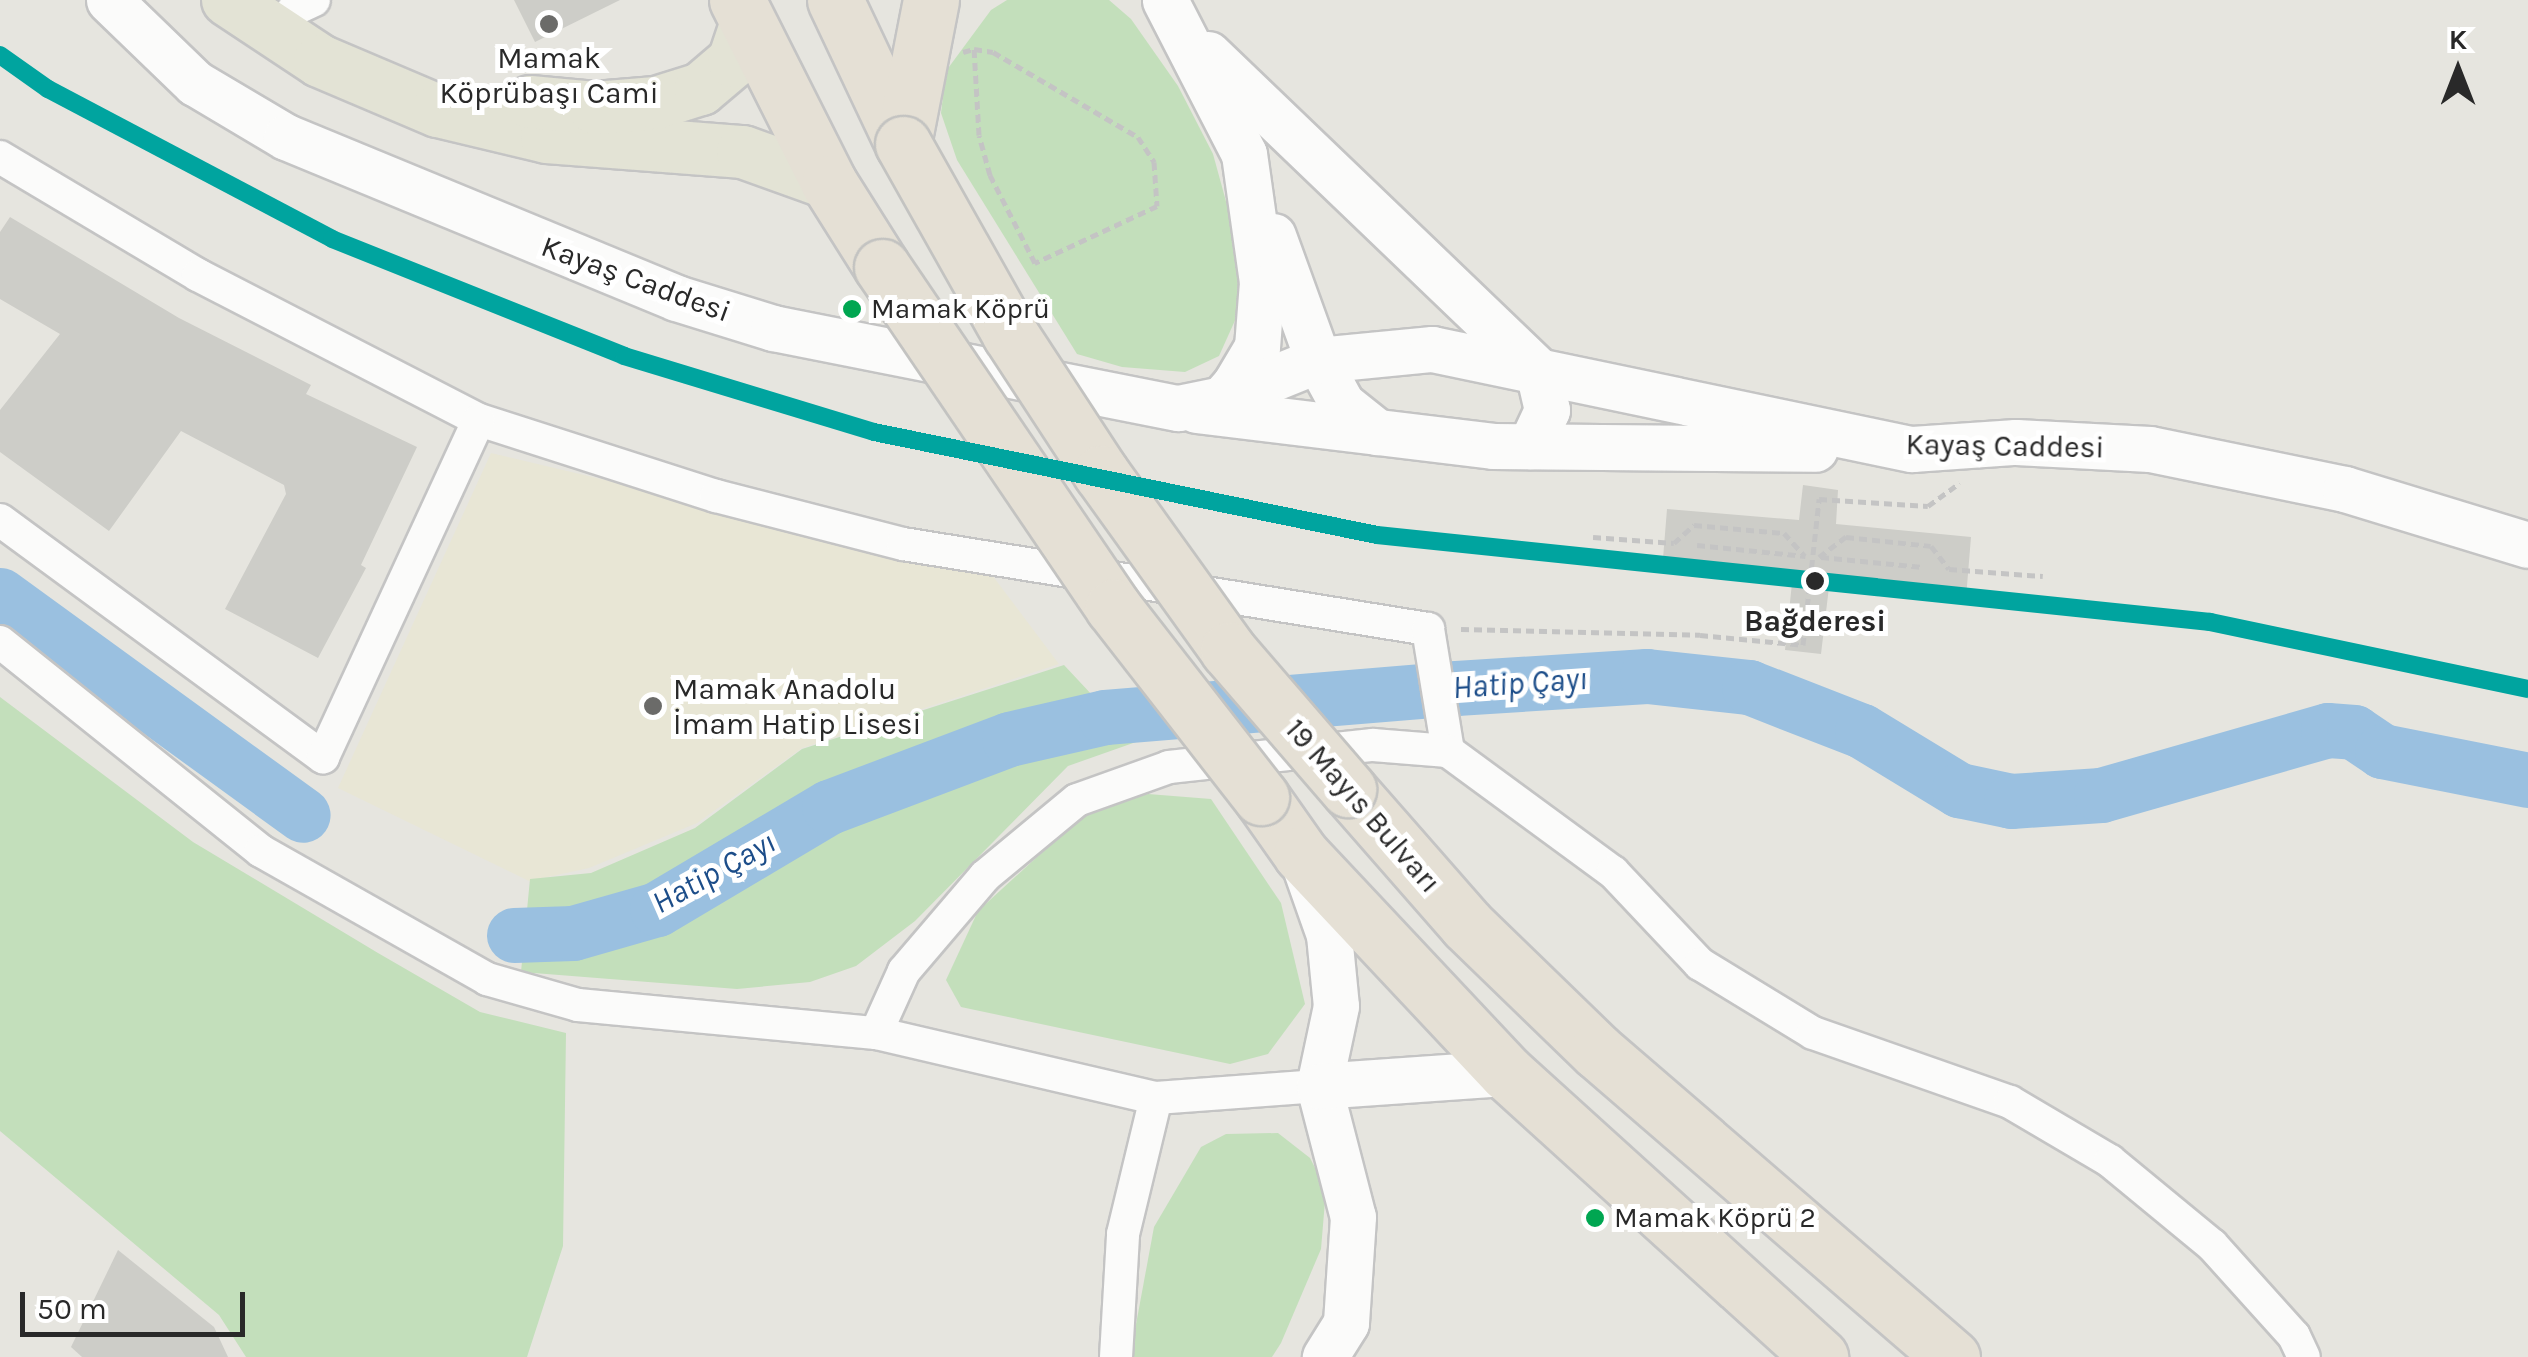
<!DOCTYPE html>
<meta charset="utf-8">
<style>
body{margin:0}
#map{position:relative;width:2528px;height:1357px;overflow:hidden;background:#e6e5df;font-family:Karla,sans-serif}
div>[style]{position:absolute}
.education>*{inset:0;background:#e8e6d5}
.green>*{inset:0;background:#c3dfbb}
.river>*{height:55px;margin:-27.5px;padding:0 27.5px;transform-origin:27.5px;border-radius:27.5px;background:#9ac0e0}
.building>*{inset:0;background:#cdcdc8}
.path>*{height:5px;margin-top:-2.5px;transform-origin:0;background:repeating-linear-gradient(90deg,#c4c4c4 0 8px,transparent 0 13px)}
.roads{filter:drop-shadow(2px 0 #c4c4c4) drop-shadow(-2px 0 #c4c4c4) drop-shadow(0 2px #c4c4c4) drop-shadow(0 -2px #c4c4c4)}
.street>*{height:32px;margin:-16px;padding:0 16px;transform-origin:16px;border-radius:16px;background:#fbfbfa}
.secondary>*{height:45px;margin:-22.5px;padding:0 22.5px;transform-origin:22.5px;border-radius:22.5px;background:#fbfbfa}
.primary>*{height:52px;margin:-26px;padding:0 26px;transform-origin:26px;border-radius:26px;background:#e3e3d5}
.highway>*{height:55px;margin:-27.5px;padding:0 27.5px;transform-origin:27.5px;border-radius:27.5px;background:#e5e0d5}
.bridges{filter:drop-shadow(2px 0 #c3c3c1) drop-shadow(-2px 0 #c3c3c1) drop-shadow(0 2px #c3c3c1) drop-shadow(0 -2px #c3c3c1)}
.highway-bridge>*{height:55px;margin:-27.5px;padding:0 27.5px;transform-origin:27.5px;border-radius:27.5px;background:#e5e0d5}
.rail-1>*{height:18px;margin:-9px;padding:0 9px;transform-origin:9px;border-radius:9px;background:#00a49f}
.dots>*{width:28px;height:28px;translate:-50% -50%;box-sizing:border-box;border:5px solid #fff;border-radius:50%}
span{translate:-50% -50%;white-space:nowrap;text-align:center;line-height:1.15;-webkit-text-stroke:10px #fff;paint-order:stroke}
.bus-label{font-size:28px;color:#292929}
.left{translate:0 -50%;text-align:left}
.poi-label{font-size:30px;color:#292929}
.street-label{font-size:30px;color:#292929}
.stop-label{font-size:30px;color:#292929;font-weight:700}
.water-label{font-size:32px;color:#1c4d89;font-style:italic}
.north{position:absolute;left:2408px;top:20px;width:100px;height:100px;-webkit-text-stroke:8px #fff;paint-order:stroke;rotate:0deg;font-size:28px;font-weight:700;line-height:40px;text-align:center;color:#292929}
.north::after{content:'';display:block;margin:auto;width:35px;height:45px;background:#292929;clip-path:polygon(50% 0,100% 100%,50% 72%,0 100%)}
.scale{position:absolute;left:20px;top:1292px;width:225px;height:45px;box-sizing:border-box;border:5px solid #292929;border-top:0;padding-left:12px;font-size:30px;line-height:35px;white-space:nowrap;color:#292929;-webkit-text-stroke:8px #fff;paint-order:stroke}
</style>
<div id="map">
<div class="education">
<div style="clip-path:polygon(491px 453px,989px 571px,1059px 664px,802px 748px,697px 823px,589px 868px,529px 881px,338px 788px)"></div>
</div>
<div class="green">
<div style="clip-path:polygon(1007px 0,1109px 0,1131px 19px,1178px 86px,1213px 154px,1241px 256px,1237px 316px,1219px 356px,1185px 372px,1122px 367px,1077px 354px,957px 160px,941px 113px,946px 71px,991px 10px)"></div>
<div style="clip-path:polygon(1064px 665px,1136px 742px,1068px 766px,915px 921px,856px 966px,810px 982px,737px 989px,521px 972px,530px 879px,591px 873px,695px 828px,802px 749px)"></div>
<div style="clip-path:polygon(0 697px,193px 842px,378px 953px,480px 1012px,566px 1033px,563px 1246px,527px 1357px,246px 1357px,219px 1315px,0 1131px)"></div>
<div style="clip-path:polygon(1148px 794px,1211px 799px,1281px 903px,1305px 1004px,1268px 1054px,1230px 1064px,961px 1007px,946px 980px,978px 911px,1086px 812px)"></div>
<div style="clip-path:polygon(1278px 1133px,1310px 1158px,1326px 1189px,1321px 1249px,1281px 1343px,1272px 1357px,1130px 1357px,1154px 1227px,1201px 1147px,1226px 1134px)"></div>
</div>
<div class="river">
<div style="left:0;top:595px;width:374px;rotate:36deg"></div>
<div style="left:514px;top:935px;width:59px;rotate:-1.9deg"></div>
<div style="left:573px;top:933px;width:87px;rotate:-15.9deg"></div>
<div style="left:657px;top:909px;width:200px;rotate:-30.7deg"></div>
<div style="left:829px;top:807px;width:192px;rotate:-20.7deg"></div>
<div style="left:1009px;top:739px;width:98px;rotate:-12.9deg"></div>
<div style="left:1105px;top:717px;width:352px;rotate:-4.7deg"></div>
<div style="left:1456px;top:688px;width:191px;rotate:-3.6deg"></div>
<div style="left:1647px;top:676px;width:103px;rotate:6.2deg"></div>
<div style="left:1749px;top:687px;width:121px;rotate:21.3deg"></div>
<div style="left:1862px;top:731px;width:114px;rotate:31.3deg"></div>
<div style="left:1959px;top:790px;width:53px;rotate:11.9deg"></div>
<div style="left:2011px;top:801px;width:90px;rotate:-3.8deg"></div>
<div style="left:2101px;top:795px;width:236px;rotate:-16deg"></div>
<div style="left:2328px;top:730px;width:26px;rotate:4deg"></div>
<div style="left:2354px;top:732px;width:34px;rotate:34deg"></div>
<div style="left:2382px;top:751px;width:149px;rotate:11.2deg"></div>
</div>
<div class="building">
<div style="clip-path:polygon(514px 0,620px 0,535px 42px)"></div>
<div style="clip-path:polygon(10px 217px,179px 318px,311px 385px,306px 394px,417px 447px,361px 565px,366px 568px,318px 658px,225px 609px,286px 494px,284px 485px,181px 431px,109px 531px,0 452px,0 410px,60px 334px,0 299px,0 232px)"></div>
<div style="clip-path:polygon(1803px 485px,1838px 490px,1836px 524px,1971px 537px,1966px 598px,1829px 587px,1821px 654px,1785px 650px,1792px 583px,1662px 571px,1667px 509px,1799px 520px)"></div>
<div style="clip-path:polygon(118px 1250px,214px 1327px,228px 1357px,82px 1357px,71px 1347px)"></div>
</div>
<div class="path">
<div style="left:963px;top:52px;width:11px;rotate:-15deg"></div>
<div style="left:974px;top:49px;width:19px;rotate:9deg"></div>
<div style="left:993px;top:52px;width:168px;rotate:30.4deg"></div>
<div style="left:1138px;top:137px;width:30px;rotate:57deg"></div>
<div style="left:1154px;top:162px;width:44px;rotate:86.1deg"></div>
<div style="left:1157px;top:206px;width:135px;rotate:155deg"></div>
<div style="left:1035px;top:263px;width:99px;rotate:-117.1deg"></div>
<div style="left:990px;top:175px;width:41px;rotate:-105.4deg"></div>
<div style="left:979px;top:135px;width:86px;rotate:-93.3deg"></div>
<div style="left:1593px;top:537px;width:81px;rotate:4.2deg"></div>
<div style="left:1674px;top:543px;width:27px;rotate:-42deg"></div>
<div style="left:1694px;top:525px;width:90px;rotate:5.1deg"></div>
<div style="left:1784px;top:533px;width:31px;rotate:48deg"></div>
<div style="left:1697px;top:545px;width:109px;rotate:5.8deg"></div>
<div style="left:1819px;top:557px;width:34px;rotate:-37deg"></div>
<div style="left:1846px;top:537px;width:85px;rotate:6deg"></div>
<div style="left:1931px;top:546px;width:29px;rotate:52deg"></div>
<div style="left:1949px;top:569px;width:94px;rotate:4.3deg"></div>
<div style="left:1821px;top:557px;width:102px;rotate:5.6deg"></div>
<div style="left:1461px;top:629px;width:239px;rotate:1.4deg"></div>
<div style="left:1700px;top:635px;width:103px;rotate:5.5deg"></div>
<div style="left:1803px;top:645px;width:147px;rotate:-83.7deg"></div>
<div style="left:1819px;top:499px;width:109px;rotate:3.7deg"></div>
<div style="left:1928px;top:506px;width:39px;rotate:-36deg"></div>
</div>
<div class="roads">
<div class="street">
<div style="left:293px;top:10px;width:23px;rotate:-25deg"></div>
<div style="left:0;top:157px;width:230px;rotate:30.8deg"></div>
<div style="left:198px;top:275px;width:316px;rotate:27.3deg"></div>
<div style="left:479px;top:420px;width:249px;rotate:17.8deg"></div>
<div style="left:716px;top:496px;width:193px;rotate:14.4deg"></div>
<div style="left:903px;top:544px;width:532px;rotate:9.2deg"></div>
<div style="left:1428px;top:629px;width:124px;rotate:80.7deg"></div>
<div style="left:1448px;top:751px;width:205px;rotate:36.3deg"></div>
<div style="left:1613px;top:872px;width:127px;rotate:46.6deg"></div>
<div style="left:1700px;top:964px;width:132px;rotate:31.4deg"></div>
<div style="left:1813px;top:1033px;width:209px;rotate:19.3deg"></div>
<div style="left:2010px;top:1102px;width:116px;rotate:30.5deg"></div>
<div style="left:2110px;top:1161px;width:132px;rotate:39.5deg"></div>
<div style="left:2212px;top:1245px;width:122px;rotate:48deg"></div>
<div style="left:2294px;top:1336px;width:23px;rotate:65deg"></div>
<div style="left:0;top:520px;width:401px;rotate:36.3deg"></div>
<div style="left:323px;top:757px;width:371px;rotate:-65.2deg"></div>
<div style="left:0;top:642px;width:334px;rotate:38.7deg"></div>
<div style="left:261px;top:851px;width:260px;rotate:29.5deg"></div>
<div style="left:487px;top:979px;width:95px;rotate:15.9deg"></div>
<div style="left:578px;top:1005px;width:299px;rotate:5.4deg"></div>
<div style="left:876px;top:1033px;width:287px;rotate:13.1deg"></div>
<div style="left:1156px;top:1098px;width:163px;rotate:-4.2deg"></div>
<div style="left:876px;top:1033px;width:68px;rotate:-65.7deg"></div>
<div style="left:904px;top:971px;width:125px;rotate:-49.5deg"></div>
<div style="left:985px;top:876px;width:119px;rotate:-39.6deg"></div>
<div style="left:1077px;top:800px;width:98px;rotate:-19.7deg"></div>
<div style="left:1169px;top:767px;width:205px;rotate:-6.2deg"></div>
<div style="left:1373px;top:745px;width:75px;rotate:4.6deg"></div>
<div style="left:1116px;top:1357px;width:123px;rotate:-86.7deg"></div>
<div style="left:1123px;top:1234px;width:140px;rotate:-76.4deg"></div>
</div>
<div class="secondary">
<div style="left:109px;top:0;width:120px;rotate:44deg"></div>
<div style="left:195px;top:83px;width:106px;rotate:30.7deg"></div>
<div style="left:286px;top:137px;width:422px;rotate:22.4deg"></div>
<div style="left:676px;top:298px;width:102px;rotate:17.2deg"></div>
<div style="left:773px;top:328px;width:413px;rotate:11.2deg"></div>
<div style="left:1178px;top:408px;width:45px;rotate:-11.6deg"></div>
<div style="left:1222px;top:399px;width:20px;rotate:-49deg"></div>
<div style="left:1235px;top:384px;width:43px;rotate:-59.3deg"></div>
<div style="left:1257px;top:347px;width:65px;rotate:-85.6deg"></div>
<div style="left:1262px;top:282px;width:129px;rotate:-98deg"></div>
<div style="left:1244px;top:154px;width:173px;rotate:-117.2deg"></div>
<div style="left:1208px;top:54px;width:458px;rotate:43.8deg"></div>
<div style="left:1538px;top:371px;width:40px;rotate:77deg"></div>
<div style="left:1547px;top:410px;width:40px;rotate:115deg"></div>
<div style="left:1273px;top:236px;width:132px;rotate:70.1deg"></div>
<div style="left:1318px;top:360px;width:50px;rotate:61.4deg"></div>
<div style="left:1342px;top:404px;width:45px;rotate:38.7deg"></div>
<div style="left:1222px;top:399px;width:104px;rotate:-22.1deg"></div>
<div style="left:1318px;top:360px;width:115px;rotate:-5.5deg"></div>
<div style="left:1432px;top:349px;width:490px;rotate:11.8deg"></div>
<div style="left:1912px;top:449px;width:104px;rotate:-3.9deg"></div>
<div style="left:2016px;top:442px;width:134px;rotate:3deg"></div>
<div style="left:2150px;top:449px;width:199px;rotate:11.6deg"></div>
<div style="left:2345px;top:489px;width:191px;rotate:17deg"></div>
<div style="left:1196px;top:410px;width:299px;rotate:6.9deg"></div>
<div style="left:1493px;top:446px;width:322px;rotate:0.5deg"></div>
<div style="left:1303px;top:861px;width:78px;rotate:70.6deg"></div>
<div style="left:1329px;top:935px;width:71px;rotate:84.4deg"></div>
<div style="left:1336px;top:1006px;width:82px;rotate:102deg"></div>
<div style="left:1319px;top:1086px;width:135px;rotate:75.5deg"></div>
<div style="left:1353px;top:1217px;width:106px;rotate:93.8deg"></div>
<div style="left:1346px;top:1323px;width:40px;rotate:122deg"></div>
<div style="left:1319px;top:1086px;width:188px;rotate:-4deg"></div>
</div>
<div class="primary">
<div style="left:228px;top:0;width:110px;rotate:33.5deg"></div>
<div style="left:320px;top:61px;width:128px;rotate:23deg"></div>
<div style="left:438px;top:111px;width:112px;rotate:13.4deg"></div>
<div style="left:547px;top:137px;width:197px;rotate:4.4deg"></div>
<div style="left:743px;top:152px;width:91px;rotate:19.8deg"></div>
<div style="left:530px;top:102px;width:65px;rotate:5.3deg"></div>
<div style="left:595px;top:108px;width:61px;rotate:-4.7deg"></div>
<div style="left:656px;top:103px;width:47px;rotate:-17.3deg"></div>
<div style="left:701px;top:89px;width:43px;rotate:-40.3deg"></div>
<div style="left:734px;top:61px;width:41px;rotate:-71.6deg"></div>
</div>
<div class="highway">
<div style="left:737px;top:0;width:205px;rotate:63.3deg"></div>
<div style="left:829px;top:183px;width:99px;rotate:57.8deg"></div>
<div style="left:835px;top:0;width:159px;rotate:64.7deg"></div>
<div style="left:903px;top:144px;width:147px;rotate:-79deg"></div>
<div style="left:1348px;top:789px;width:181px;rotate:48.8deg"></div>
<div style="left:1467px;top:925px;width:181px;rotate:44.1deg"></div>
<div style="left:1597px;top:1051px;width:469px;rotate:40.8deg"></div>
<div style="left:1261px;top:797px;width:70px;rotate:54.9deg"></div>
<div style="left:1301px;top:854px;width:301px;rotate:46.8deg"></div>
<div style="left:1507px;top:1073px;width:423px;rotate:42.2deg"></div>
</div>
</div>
<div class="bridges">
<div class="highway-bridge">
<div style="left:903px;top:144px;width:218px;rotate:60.6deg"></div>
<div style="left:1010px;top:334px;width:166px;rotate:56.8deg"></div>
<div style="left:1101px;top:473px;width:218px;rotate:54.3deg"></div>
<div style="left:1228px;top:650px;width:184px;rotate:49.2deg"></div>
<div style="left:882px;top:267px;width:411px;rotate:55.8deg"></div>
<div style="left:1113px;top:607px;width:241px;rotate:52.1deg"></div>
</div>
</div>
<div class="rail-1">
<div style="left:0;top:55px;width:59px;rotate:35.3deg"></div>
<div style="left:48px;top:89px;width:321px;rotate:27.8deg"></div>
<div style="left:332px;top:239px;width:315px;rotate:21.8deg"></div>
<div style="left:624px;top:356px;width:261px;rotate:16.9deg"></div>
<div style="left:874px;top:432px;width:513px;rotate:11.57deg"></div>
<div style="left:1377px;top:535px;width:838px;rotate:5.96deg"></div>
<div style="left:2210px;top:622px;width:325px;rotate:11.9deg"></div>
</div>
<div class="dots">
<div style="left:549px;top:24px;background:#6b6b69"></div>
<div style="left:852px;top:309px;background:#00a651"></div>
<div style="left:1815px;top:581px;background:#292929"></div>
<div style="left:653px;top:706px;background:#6b6b69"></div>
<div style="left:1595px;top:1218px;background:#00a651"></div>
</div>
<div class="bus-label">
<span class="left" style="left:871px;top:309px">Mamak Köprü</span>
<span class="left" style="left:1614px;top:1218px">Mamak Köprü 2</span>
</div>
<div class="poi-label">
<span style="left:549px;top:75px">Mamak<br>Köprübaşı Cami</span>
<span class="left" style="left:673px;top:706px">Mamak Anadolu<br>İmam Hatip Lisesi</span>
</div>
<div class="street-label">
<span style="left:636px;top:279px;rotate:20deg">Kayaş Caddesi</span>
<span style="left:2005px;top:446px;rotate:1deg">Kayaş Caddesi</span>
<span style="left:1363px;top:806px;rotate:49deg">19 Mayıs Bulvarı</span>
</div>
<div class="stop-label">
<span style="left:1815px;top:621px">Bağderesi</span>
</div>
<div class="water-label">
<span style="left:1520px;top:684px;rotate:-4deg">Hatip Çayı</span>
<span style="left:714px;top:873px;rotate:-29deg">Hatip Çayı</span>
</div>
<div class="north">K</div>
<div class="scale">50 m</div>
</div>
